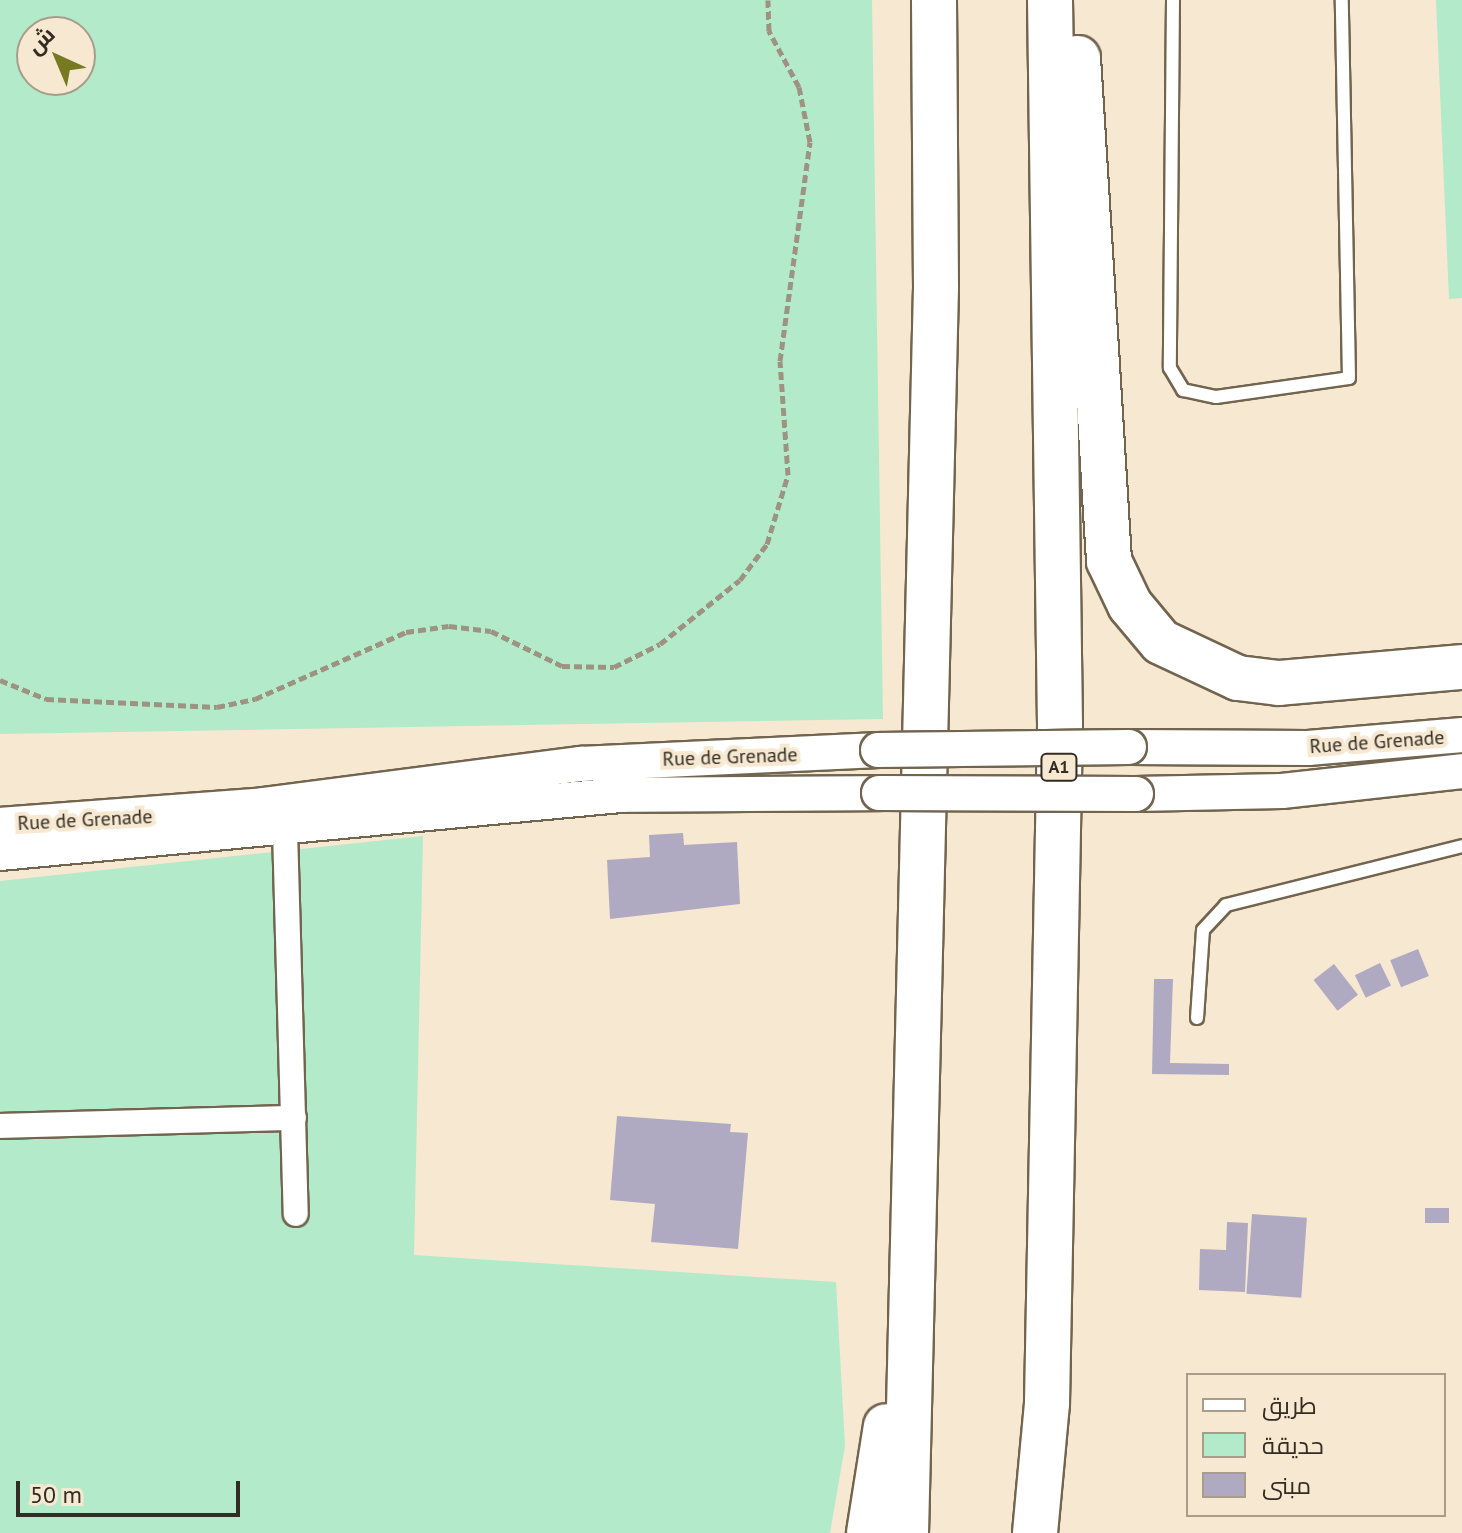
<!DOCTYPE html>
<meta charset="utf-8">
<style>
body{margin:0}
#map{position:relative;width:1462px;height:1533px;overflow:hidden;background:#f7e8d1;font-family:"PT Sans",Cairo,sans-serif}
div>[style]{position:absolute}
.green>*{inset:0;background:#b3eaca}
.building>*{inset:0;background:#afaac2;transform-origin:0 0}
.path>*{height:5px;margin-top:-2.5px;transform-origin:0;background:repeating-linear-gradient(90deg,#9e9383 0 8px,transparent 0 12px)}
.roads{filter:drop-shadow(2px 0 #726550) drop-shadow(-2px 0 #726550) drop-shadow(0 2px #726550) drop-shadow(0 -2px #726550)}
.lane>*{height:12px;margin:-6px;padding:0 6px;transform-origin:6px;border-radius:6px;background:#fff}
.street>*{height:24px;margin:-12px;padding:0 12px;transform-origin:12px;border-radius:12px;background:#fff}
.secondary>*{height:34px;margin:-17px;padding:0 17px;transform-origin:17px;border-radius:17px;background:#fff}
.highway>*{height:44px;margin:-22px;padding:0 22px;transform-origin:22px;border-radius:22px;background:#fff}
.bridges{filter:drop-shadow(2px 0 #726550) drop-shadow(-2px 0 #726550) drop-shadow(0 2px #726550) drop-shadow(0 -2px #726550)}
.secondary-bridge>*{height:34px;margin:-17px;padding:0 17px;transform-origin:17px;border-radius:17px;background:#fff}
span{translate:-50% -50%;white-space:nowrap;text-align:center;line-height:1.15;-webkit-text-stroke:8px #f7e8d1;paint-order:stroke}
.shield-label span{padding:2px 6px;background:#f7e8d1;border:2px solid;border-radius:6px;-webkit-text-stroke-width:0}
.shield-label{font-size:18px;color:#322c23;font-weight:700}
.street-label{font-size:20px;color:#322c23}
.legend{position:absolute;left:1186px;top:1373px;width:260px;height:144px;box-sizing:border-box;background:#f7e8d1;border:2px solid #a89d8b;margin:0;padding:10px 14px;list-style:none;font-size:24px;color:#322c23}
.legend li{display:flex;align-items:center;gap:16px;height:40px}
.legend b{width:40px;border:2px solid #a89d8b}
.north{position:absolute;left:16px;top:16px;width:80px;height:80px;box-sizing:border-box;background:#f7e8d1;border:2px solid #a89d8b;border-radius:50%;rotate:316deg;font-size:22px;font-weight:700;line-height:32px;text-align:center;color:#322c23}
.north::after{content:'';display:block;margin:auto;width:28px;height:36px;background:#787a22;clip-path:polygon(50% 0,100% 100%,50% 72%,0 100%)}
.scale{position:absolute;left:16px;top:1481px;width:224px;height:36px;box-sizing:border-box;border:4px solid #322c23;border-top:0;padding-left:10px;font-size:24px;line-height:28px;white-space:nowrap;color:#322c23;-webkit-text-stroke:6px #f7e8d1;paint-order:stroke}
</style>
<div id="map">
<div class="green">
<div style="clip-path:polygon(evenodd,0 0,872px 0,883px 719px,0 734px,0 0,80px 32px,80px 80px,32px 80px,32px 32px,80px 32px)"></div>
<div style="clip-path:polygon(1436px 0,1462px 0,1462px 298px,1449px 299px)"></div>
<div style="clip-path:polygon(423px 836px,414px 1255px,836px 1282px,845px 1446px,830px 1533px,0 1533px,0 881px)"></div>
</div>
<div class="building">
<div style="clip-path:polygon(683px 833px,684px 845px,737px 842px,740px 904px,610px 919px,607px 860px,650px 857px,649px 835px)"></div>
<div style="left:1418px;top:949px;width:29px;height:30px;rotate:68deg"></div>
<div style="left:1380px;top:963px;width:25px;height:28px;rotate:64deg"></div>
<div style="left:1334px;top:964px;width:39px;height:26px;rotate:52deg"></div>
<div style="clip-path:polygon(1154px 979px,1173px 979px,1170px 1063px,1229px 1064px,1229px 1075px,1152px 1074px)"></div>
<div style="clip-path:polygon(617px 1116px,731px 1124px,730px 1132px,748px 1133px,738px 1249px,651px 1242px,655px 1204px,610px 1200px)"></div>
<div style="left:1425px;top:1208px;width:24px;height:15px"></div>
<div style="left:1252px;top:1214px;width:55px;height:80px;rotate:4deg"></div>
<div style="clip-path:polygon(1227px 1222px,1248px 1223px,1245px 1292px,1199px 1290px,1200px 1249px,1226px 1250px)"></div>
</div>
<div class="path">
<div style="left:0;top:680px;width:50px;rotate:22.4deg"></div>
<div style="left:46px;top:699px;width:171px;rotate:2.7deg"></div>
<div style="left:217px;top:707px;width:39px;rotate:-12deg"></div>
<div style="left:255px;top:699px;width:165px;rotate:-23.9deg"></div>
<div style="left:406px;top:632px;width:43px;rotate:-7.9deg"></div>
<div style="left:449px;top:626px;width:42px;rotate:6.8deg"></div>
<div style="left:491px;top:631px;width:79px;rotate:26.2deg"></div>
<div style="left:562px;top:666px;width:52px;rotate:1.1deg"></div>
<div style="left:614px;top:667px;width:51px;rotate:-26.6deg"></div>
<div style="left:660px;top:644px;width:102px;rotate:-38.7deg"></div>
<div style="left:740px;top:580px;width:45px;rotate:-53.1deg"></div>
<div style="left:767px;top:544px;width:72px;rotate:-73.1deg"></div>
<div style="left:788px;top:475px;width:114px;rotate:-94deg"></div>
<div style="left:780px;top:361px;width:221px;rotate:-82.2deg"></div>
<div style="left:810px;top:142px;width:56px;rotate:-101.3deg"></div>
<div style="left:799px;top:87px;width:64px;rotate:-118.2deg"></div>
<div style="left:769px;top:31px;width:31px;rotate:-92deg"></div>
</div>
<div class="roads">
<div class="lane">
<div style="left:1173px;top:0;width:368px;rotate:90.5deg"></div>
<div style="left:1170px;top:368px;width:26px;rotate:59deg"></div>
<div style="left:1183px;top:390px;width:34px;rotate:12deg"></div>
<div style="left:1216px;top:397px;width:134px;rotate:-8.1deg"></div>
<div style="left:1349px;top:378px;width:378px;rotate:-91.1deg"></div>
<div style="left:1197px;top:1018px;width:88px;rotate:-86.1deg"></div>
<div style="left:1203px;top:930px;width:34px;rotate:-47deg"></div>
<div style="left:1226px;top:905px;width:243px;rotate:-14deg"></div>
</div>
<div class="street">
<div style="left:285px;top:830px;width:384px;rotate:88.4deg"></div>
<div style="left:0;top:1126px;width:294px;rotate:-1.6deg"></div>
</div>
<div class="secondary">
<div style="left:1129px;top:747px;width:179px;rotate:0.3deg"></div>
<div style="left:1308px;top:748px;width:155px;rotate:-4.8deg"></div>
<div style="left:1136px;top:794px;width:146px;rotate:-1.2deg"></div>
<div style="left:1282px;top:791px;width:181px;rotate:-6.3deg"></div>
<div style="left:0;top:825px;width:265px;rotate:-4.3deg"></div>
<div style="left:264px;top:805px;width:320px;rotate:-7.4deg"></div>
<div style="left:581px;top:764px;width:297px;rotate:-2.7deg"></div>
<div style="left:0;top:853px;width:623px;rotate:-5.34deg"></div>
<div style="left:620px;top:795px;width:259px;rotate:-0.4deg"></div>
</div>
<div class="highway">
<div style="left:1078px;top:58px;width:504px;rotate:86.47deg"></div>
<div style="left:1109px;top:561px;width:49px;rotate:64.5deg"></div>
<div style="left:1130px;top:605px;width:48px;rotate:50deg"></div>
<div style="left:1161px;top:642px;width:85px;rotate:25.1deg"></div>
<div style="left:1238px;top:678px;width:41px;rotate:7deg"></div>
<div style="left:1279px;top:683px;width:184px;rotate:-5deg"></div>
<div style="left:869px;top:1533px;width:108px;rotate:-81deg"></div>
<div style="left:906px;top:1533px;width:1246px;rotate:-88.62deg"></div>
<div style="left:936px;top:287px;width:287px;rotate:-90.4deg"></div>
<div style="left:1035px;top:1533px;width:131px;rotate:-84.7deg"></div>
<div style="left:1047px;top:1403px;width:678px;rotate:-88.9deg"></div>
<div style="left:1060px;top:725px;width:725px;rotate:-90.79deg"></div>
</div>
</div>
<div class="bridges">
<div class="secondary-bridge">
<div style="left:878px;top:750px;width:251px;rotate:-0.7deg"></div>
<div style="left:879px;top:793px;width:257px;rotate:0.2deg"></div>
</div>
</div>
<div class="shield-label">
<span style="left:1059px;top:767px">A1</span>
</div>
<div class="street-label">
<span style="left:1377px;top:742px;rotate:-4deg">Rue de Grenade</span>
<span style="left:730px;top:757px;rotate:-2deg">Rue de Grenade</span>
<span style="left:85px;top:820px;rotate:-3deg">Rue de Grenade</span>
</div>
<ul class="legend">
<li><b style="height:10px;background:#fff"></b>طريق</li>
<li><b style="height:22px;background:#b3eaca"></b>حديقة</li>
<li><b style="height:22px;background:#afaac2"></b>مبنى</li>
</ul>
<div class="north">ش</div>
<div class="scale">50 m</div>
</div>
